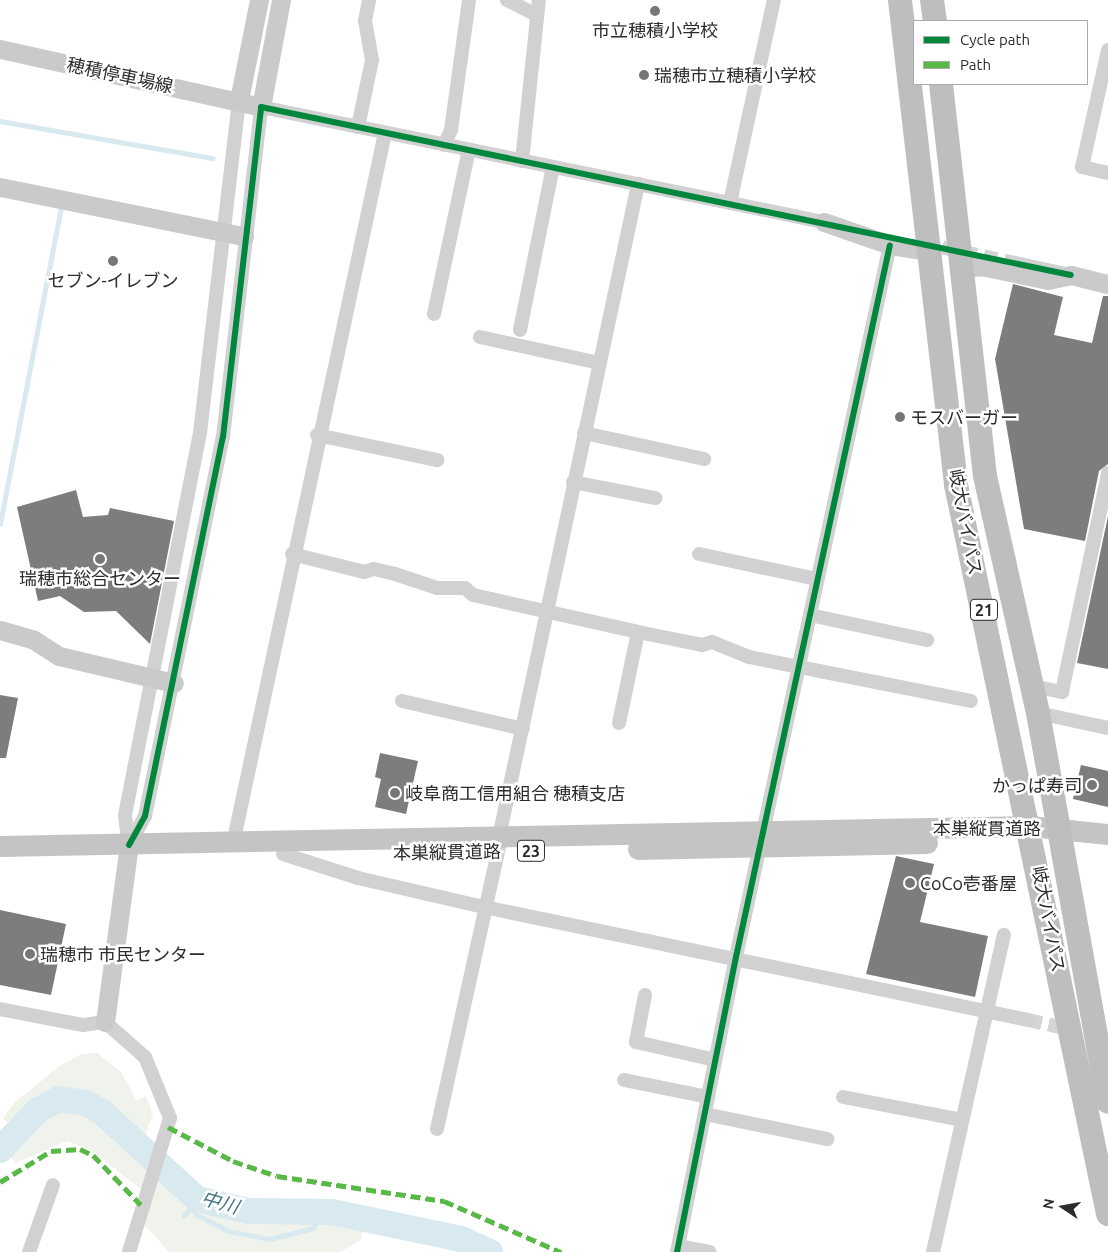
<!DOCTYPE html>
<meta charset="utf-8">
<style>
body{margin:0}
#map{position:relative;width:1108px;height:1252px;overflow:hidden;background:#fff;font-family:Ubuntu,"Noto Sans JP",sans-serif}
div>[style]{position:absolute}
.green>*{inset:0;background:#f0f3eb}
.stream>*{height:4.5px;margin:-2.25px;padding:0 2.25px;transform-origin:2.25px;border-radius:2.25px;background:#d8e9ef}
.river>*{height:26px;margin:-13px;padding:0 13px;transform-origin:13px;border-radius:13px;background:#d8e9ef}
.building>*{inset:0;background:#7d7d7d}
.street-tunnel>*{height:14px;margin-top:-7px;transform-origin:0;background:repeating-linear-gradient(90deg,#d5d5d5 0 14px,transparent 0 21px)}
.street>*{height:14px;margin:-7px;padding:0 7px;transform-origin:7px;border-radius:7px;background:#d1d1d1}
.secondary>*{height:19px;margin:-9.5px;padding:0 9.5px;transform-origin:9.5px;border-radius:9.5px;background:#cacaca}
.primary>*{height:21px;margin:-10.5px;padding:0 10.5px;transform-origin:10.5px;border-radius:10.5px;background:#c4c4c4}
.highway>*{height:24px;margin:-12px;padding:0 12px;transform-origin:12px;border-radius:12px;background:#bebebe}
.quiet>*{height:5px;margin-top:-2.5px;transform-origin:0;background:repeating-linear-gradient(90deg,#58b947 0 10px,transparent 0 15px)}
.cycleway>*{height:6px;margin:-3px;padding:0 3px;transform-origin:3px;border-radius:3px;background:#00873e}
.dots>*{width:14px;height:14px;translate:-50% -50%;box-sizing:border-box;border:2px solid #fff;border-radius:50%}
span{translate:-50% -50%;white-space:nowrap;text-align:center;line-height:1.15;-webkit-text-stroke:5px #fff;paint-order:stroke}
.shield-label span{padding:1px 4px;background:#fff;border:1px solid;border-radius:4px;-webkit-text-stroke-width:0}
.shield-label{font-size:16px;color:#2c2c2c;font-weight:700}
.poi-label{font-size:18px;color:#2c2c2c}
.left{translate:0 -50%;text-align:left}
.right{translate:-100% -50%;text-align:right}
.street-label{font-size:18px;color:#2c2c2c}
.water-label{font-size:19px;color:#417387;font-style:italic}
.legend{position:absolute;left:913px;top:20px;width:175px;height:65px;box-sizing:border-box;background:#fff;border:1px solid #ababab;margin:0;padding:6px 9px;list-style:none;font-size:15px;color:#2c2c2c}
.legend li{display:flex;align-items:center;gap:10px;height:25px}
.legend b{width:25px;border:1px solid #ababab}
.north{position:absolute;left:1038px;top:1182px;width:50px;height:50px;-webkit-text-stroke:4px #fff;paint-order:stroke;rotate:282deg;font-size:14px;font-weight:700;line-height:20px;text-align:center;color:#2c2c2c}
.north::after{content:'';display:block;margin:auto;width:18px;height:22px;background:#2c2c2c;clip-path:polygon(50% 0,100% 100%,50% 72%,0 100%)}
</style>
<div id="map">
<div class="green">
<div style="clip-path:polygon(97px 1053px,121px 1072px,137px 1101px,146px 1096px,153px 1114px,137px 1157px,188px 1202px,206px 1211px,248px 1220px,362px 1225px,361px 1240px,340px 1252px,169px 1252px,141px 1221px,150px 1196px,91px 1150px,67px 1141px,16px 1163px,0 1146px,12px 1127px,3px 1118px,14px 1103px,61px 1065px,82px 1054px)"></div>
</div>
<div class="stream">
<div style="left:0;top:121px;width:216px;rotate:9.9deg"></div>
<div style="left:0;top:524px;width:322px;rotate:-79.1deg"></div>
<div style="left:184px;top:1216px;width:11px;rotate:-52deg"></div>
<div style="left:191px;top:1207px;width:10px;rotate:53deg"></div>
<div style="left:197px;top:1215px;width:35px;rotate:27deg"></div>
<div style="left:228px;top:1231px;width:43px;rotate:10.8deg"></div>
<div style="left:270px;top:1239px;width:44px;rotate:-14.3deg"></div>
<div style="left:313px;top:1228px;width:19px;rotate:-58deg"></div>
</div>
<div class="river">
<div style="left:0;top:1150px;width:54px;rotate:-46.5deg"></div>
<div style="left:37px;top:1111px;width:25px;rotate:-29deg"></div>
<div style="left:59px;top:1099px;width:27px;rotate:8deg"></div>
<div style="left:86px;top:1103px;width:18px;rotate:29deg"></div>
<div style="left:102px;top:1112px;width:129px;rotate:42.5deg"></div>
<div style="left:197px;top:1199px;width:52px;rotate:13.2deg"></div>
<div style="left:248px;top:1211px;width:84px;rotate:0.7deg"></div>
<div style="left:332px;top:1212px;width:132px;rotate:11.8deg"></div>
<div style="left:461px;top:1239px;width:32px;rotate:24deg"></div>
</div>
<div class="building">
<div style="clip-path:polygon(1013px 284px,1063px 297px,1054px 335px,1092px 343px,1103px 296px,1108px 296px,1108px 464px,1099px 471px,1085px 541px,1024px 529px,995px 359px)"></div>
<div style="clip-path:polygon(76px 490px,83px 517px,108px 515px,110px 508px,174px 521px,150px 644px,116px 611px,84px 612px,60px 596px,38px 601px,17px 507px)"></div>
<div style="clip-path:polygon(1108px 516px,1108px 669px,1077px 663px)"></div>
<div style="clip-path:polygon(0 695px,18px 698px,6px 758px,0 758px)"></div>
<div style="clip-path:polygon(380px 753px,418px 761px,406px 814px,375px 807px,381px 779px,375px 777px)"></div>
<div style="clip-path:polygon(1081px 765px,1108px 771px,1108px 807px,1073px 799px)"></div>
<div style="clip-path:polygon(896px 856px,934px 864px,920px 922px,988px 936px,975px 997px,866px 974px)"></div>
<div style="clip-path:polygon(0 910px,66px 924px,51px 995px,0 985px)"></div>
</div>
<div class="street-tunnel">
<div style="left:922px;top:243px;width:91px;rotate:12.1deg"></div>
<div style="left:1028px;top:1020px;width:46px;rotate:12.5deg"></div>
</div>
<div class="street">
<div style="left:507px;top:0;width:34px;rotate:27deg"></div>
<div style="left:1108px;top:50px;width:120px;rotate:102.5deg"></div>
<div style="left:1082px;top:167px;width:27px;rotate:13deg"></div>
<div style="left:358px;top:127px;width:68px;rotate:-78.2deg"></div>
<div style="left:372px;top:60px;width:40px;rotate:-100deg"></div>
<div style="left:365px;top:21px;width:21px;rotate:-79deg"></div>
<div style="left:444px;top:145px;width:17px;rotate:-65deg"></div>
<div style="left:451px;top:130px;width:131px;rotate:-82.1deg"></div>
<div style="left:522px;top:161px;width:162px;rotate:-84deg"></div>
<div style="left:730px;top:203px;width:208px;rotate:-77.8deg"></div>
<div style="left:1011px;top:262px;width:55px;rotate:12.5deg"></div>
<div style="left:434px;top:314px;width:168px;rotate:-78deg"></div>
<div style="left:520px;top:330px;width:166px;rotate:-78.6deg"></div>
<div style="left:480px;top:337px;width:122px;rotate:12.3deg"></div>
<div style="left:584px;top:433px;width:123px;rotate:12.2deg"></div>
<div style="left:317px;top:435px;width:123px;rotate:11.8deg"></div>
<div style="left:573px;top:482px;width:84px;rotate:11deg"></div>
<div style="left:292px;top:554px;width:74px;rotate:14deg"></div>
<div style="left:364px;top:572px;width:10px;rotate:-17deg"></div>
<div style="left:374px;top:569px;width:22px;rotate:13deg"></div>
<div style="left:395px;top:574px;width:44px;rotate:18.4deg"></div>
<div style="left:437px;top:588px;width:28px"></div>
<div style="left:465px;top:588px;width:11px;rotate:41deg"></div>
<div style="left:473px;top:595px;width:169px;rotate:12.6deg"></div>
<div style="left:638px;top:632px;width:65px;rotate:11.5deg"></div>
<div style="left:702px;top:645px;width:10px;rotate:-17deg"></div>
<div style="left:712px;top:642px;width:40px;rotate:22deg"></div>
<div style="left:749px;top:657px;width:226px;rotate:11.2deg"></div>
<div style="left:699px;top:554px;width:121px;rotate:12deg"></div>
<div style="left:810px;top:615px;width:120px;rotate:12.1deg"></div>
<div style="left:1033px;top:686px;width:30px;rotate:12deg"></div>
<div style="left:1062px;top:692px;width:224px;rotate:-78.1deg"></div>
<div style="left:402px;top:701px;width:124px;rotate:13deg"></div>
<div style="left:1038px;top:713px;width:72px;rotate:12.1deg"></div>
<div style="left:619px;top:723px;width:93px;rotate:-78.2deg"></div>
<div style="left:499px;top:837px;width:668px;rotate:-77.98deg"></div>
<div style="left:234px;top:839px;width:722px;rotate:-77.93deg"></div>
<div style="left:129px;top:845px;width:33px;rotate:-61deg"></div>
<div style="left:145px;top:816px;width:387px;rotate:-78.4deg"></div>
<div style="left:223px;top:437px;width:332px;rotate:-83.4deg"></div>
<div style="left:261px;top:107px;width:584px;rotate:11.56deg"></div>
<div style="left:129px;top:845px;width:30px;rotate:-98deg"></div>
<div style="left:125px;top:815px;width:389px;rotate:-78.9deg"></div>
<div style="left:200px;top:433px;width:335px;rotate:-83.3deg"></div>
<div style="left:283px;top:854px;width:79px;rotate:17.7deg"></div>
<div style="left:358px;top:878px;width:129px;rotate:13deg"></div>
<div style="left:484px;top:907px;width:556px;rotate:11.73deg"></div>
<div style="left:645px;top:995px;width:48px;rotate:100.8deg"></div>
<div style="left:636px;top:1042px;width:81px;rotate:12.8deg"></div>
<div style="left:0;top:1009px;width:85px;rotate:10.9deg"></div>
<div style="left:83px;top:1025px;width:22px;rotate:-8deg"></div>
<div style="left:105px;top:1022px;width:53px;rotate:41.2deg"></div>
<div style="left:145px;top:1057px;width:66px;rotate:67.7deg"></div>
<div style="left:170px;top:1118px;width:140px;rotate:107deg"></div>
<div style="left:624px;top:1080px;width:86px;rotate:11.4deg"></div>
<div style="left:843px;top:1097px;width:121px;rotate:10.9deg"></div>
<div style="left:705px;top:1114px;width:125px;rotate:11.6deg"></div>
<div style="left:437px;top:1129px;width:299px;rotate:-77.6deg"></div>
<div style="left:679px;top:1246px;width:31px;rotate:11deg"></div>
<div style="left:29px;top:1252px;width:71px;rotate:-70.3deg"></div>
<div style="left:677px;top:1252px;width:301px;rotate:-78.7deg"></div>
<div style="left:736px;top:957px;width:728px;rotate:-77.8deg"></div>
<div style="left:933px;top:1252px;width:325px;rotate:-77.4deg"></div>
</div>
<div class="secondary">
<div style="left:0;top:49px;width:267px;rotate:12.5deg"></div>
<div style="left:261px;top:107px;width:109px;rotate:-79.4deg"></div>
<div style="left:239px;top:100px;width:102px;rotate:-78.7deg"></div>
<div style="left:0;top:187px;width:249px;rotate:11.4deg"></div>
<div style="left:824px;top:222px;width:70px;rotate:19.2deg"></div>
<div style="left:890px;top:245px;width:38px;rotate:9deg"></div>
<div style="left:960px;top:268px;width:21px;rotate:-5deg"></div>
<div style="left:981px;top:266px;width:68px;rotate:11.8deg"></div>
<div style="left:1048px;top:280px;width:24px;rotate:-12deg"></div>
<div style="left:1071px;top:275px;width:38px;rotate:14deg"></div>
<div style="left:0;top:630px;width:35px;rotate:16deg"></div>
<div style="left:34px;top:640px;width:30px;rotate:33deg"></div>
<div style="left:59px;top:656px;width:118px;rotate:13.2deg"></div>
<div style="left:105px;top:1022px;width:179px;rotate:-82.3deg"></div>
</div>
<div class="primary">
<div style="left:0;top:846px;width:1030px;rotate:-1.11deg"></div>
<div style="left:1030px;top:826px;width:78px;rotate:5.9deg"></div>
<div style="left:638px;top:849px;width:289px;rotate:-1.2deg"></div>
</div>
<div class="highway">
<div style="left:900px;top:0;width:488px;rotate:83.4deg"></div>
<div style="left:956px;top:485px;width:745px;rotate:78.22deg"></div>
<div style="left:932px;top:0;width:21px;rotate:82deg"></div>
<div style="left:941px;top:84px;width:394px;rotate:83.6deg"></div>
<div style="left:985px;top:476px;width:243px;rotate:77.4deg"></div>
<div style="left:1038px;top:713px;width:395px;rotate:79.8deg"></div>
</div>
<div class="quiet">
<div style="left:168px;top:1127px;width:73px;rotate:27.6deg"></div>
<div style="left:233px;top:1161px;width:46px;rotate:18.8deg"></div>
<div style="left:277px;top:1176px;width:169px;rotate:8.5deg"></div>
<div style="left:444px;top:1201px;width:128px;rotate:23.6deg"></div>
<div style="left:0;top:1182px;width:60px;rotate:-31.3deg"></div>
<div style="left:51px;top:1151px;width:29px;rotate:-4deg"></div>
<div style="left:80px;top:1149px;width:14px;rotate:25deg"></div>
<div style="left:93px;top:1155px;width:69px;rotate:46.2deg"></div>
</div>
<div class="cycleway">
<div style="left:129px;top:845px;width:33px;rotate:-61deg"></div>
<div style="left:145px;top:816px;width:387px;rotate:-78.4deg"></div>
<div style="left:223px;top:437px;width:332px;rotate:-83.4deg"></div>
<div style="left:261px;top:107px;width:827px;rotate:11.72deg"></div>
<div style="left:677px;top:1252px;width:301px;rotate:-78.7deg"></div>
<div style="left:736px;top:957px;width:728px;rotate:-77.8deg"></div>
</div>
<div class="dots">
<div style="left:655px;top:11px;background:#767676"></div>
<div style="left:644px;top:75px;background:#767676"></div>
<div style="left:113px;top:261px;background:#767676"></div>
<div style="left:900px;top:417px;background:#767676"></div>
<div style="left:100px;top:559px;background:#767676"></div>
<div style="left:1092px;top:785px;background:#767676"></div>
<div style="left:395px;top:793px;background:#767676"></div>
<div style="left:910px;top:883px;background:#767676"></div>
<div style="left:30px;top:954px;background:#767676"></div>
</div>
<div class="shield-label">
<span style="left:984px;top:610px">21</span>
<span style="left:531px;top:851px">23</span>
</div>
<div class="poi-label">
<span style="left:655px;top:30px">市立穂積小学校</span>
<span class="left" style="left:654px;top:75px">瑞穂市立穂積小学校</span>
<span style="left:113px;top:280px">セブン-イレブン</span>
<span class="left" style="left:910px;top:417px">モスバーガー</span>
<span style="left:100px;top:578px">瑞穂市総合センター</span>
<span class="right" style="left:1082px;top:785px">かっぱ寿司</span>
<span class="left" style="left:405px;top:793px">岐阜商工信用組合 穂積支店</span>
<span class="left" style="left:920px;top:883px">CoCo壱番屋</span>
<span class="left" style="left:40px;top:954px">瑞穂市 市民センター</span>
</div>
<div class="street-label">
<span style="left:120px;top:75px;rotate:12deg">穂積停車場線</span>
<span style="left:966px;top:522px;rotate:79deg">岐大バイパス</span>
<span style="left:987px;top:828px">本巣縦貫道路</span>
<span style="left:447px;top:852px;rotate:-1deg">本巣縦貫道路</span>
<span style="left:1049px;top:919px;rotate:79deg">岐大バイパス</span>
</div>
<div class="water-label">
<span style="left:220px;top:1203px;rotate:16deg">中川</span>
</div>
<ul class="legend">
<li><b style="height:6px;background:#00873e"></b>Cycle path</li>
<li><b style="height:6px;background:#58b947"></b>Path</li>
</ul>
<div class="north">N</div>
</div>
